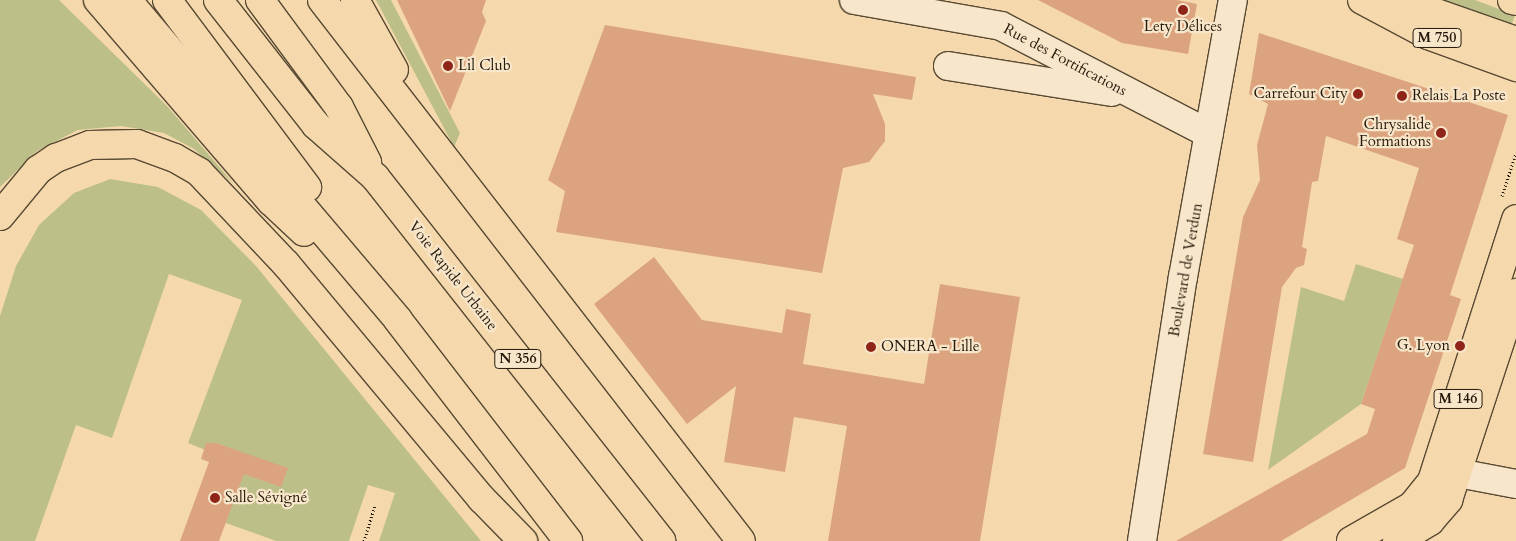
<!DOCTYPE html>
<meta charset="utf-8">
<style>
body{margin:0}
#map{position:relative;width:1516px;height:541px;overflow:hidden;background:#f5d9ad;font-family:Cardo,serif}
div>[style]{position:absolute}
.green>*{inset:0;background:#bdbf89}
.building>*{inset:0;background:#dca37f}
.path>*{height:3px;margin-top:-1.5px;transform-origin:0;background:repeating-linear-gradient(90deg,#24190a 0 1px,transparent 0 3.5px)}
.roads{filter:drop-shadow(1px 0 #584933) drop-shadow(-1px 0 #584933) drop-shadow(0 1px #584933) drop-shadow(0 -1px #584933)}
.minor>*{height:28px;margin:-14px;padding:0 14px;transform-origin:14px;border-radius:14px;background:#f8e6ca}
.major>*{height:28px;margin:-14px;padding:0 14px;transform-origin:14px;border-radius:14px;background:#f5d9ad}
.highway>*{height:28px;margin:-14px;padding:0 14px;transform-origin:14px;border-radius:14px;background:#f5d9ad}
.dots>*{width:14px;height:14px;translate:-50% -50%;box-sizing:border-box;border:2px solid #f8e6ca;border-radius:50%}
span{translate:-50% -50%;white-space:nowrap;text-align:center;line-height:1.15;-webkit-text-stroke:4.5px #f8e6ca;paint-order:stroke}
.shield-label span{padding:1px 4px;background:#f8e6ca;border:1px solid;border-radius:4px;-webkit-text-stroke-width:0}
.shield-label{font-size:14px;color:#24190a;font-weight:700}
.poi-label{font-size:15px;color:#24190a}
.left{translate:0 -50%;text-align:left}
.right{translate:-100% -50%;text-align:right}
.street-label{font-size:15px;color:#24190a}
</style>
<div id="map">
<div class="green">
<div style="clip-path:polygon(0 0,59px 0,167px 106px,234px 184px,194px 149px,164px 133px,121px 126px,78px 130px,37px 151px,0 187px)"></div>
<div style="clip-path:polygon(376px 0,391px 0,460px 133px,454px 147px)"></div>
<div style="clip-path:polygon(1429px 0,1475px 0,1515px 15px,1510px 29px)"></div>
<div style="clip-path:polygon(110px 179px,158px 187px,201px 210px,256px 266px,481px 541px,379px 541px,395px 493px,368px 485px,349px 541px,276px 541px,226px 523px,235px 450px,216px 443px,213px 453px,188px 443px,242px 300px,169px 274px,112px 438px,76px 425px,35px 541px,0 541px,0 316px,16px 266px,39px 225px,74px 193px)"></div>
<div style="clip-path:polygon(1356px 264px,1403px 279px,1361px 404px,1268px 470px,1301px 287px,1344px 301px)"></div>
</div>
<div class="building">
<div style="clip-path:polygon(397px 0,486px 0,482px 12px,486px 21px,450px 111px)"></div>
<div style="clip-path:polygon(1038px 0,1177px 0,1197px 4px,1188px 54px,1122px 43px)"></div>
<div style="clip-path:polygon(605px 25px,916px 77px,912px 100px,873px 94px,885px 124px,885px 141px,869px 162px,843px 168px,822px 273px,556px 232px,565px 191px,548px 180px)"></div>
<div style="clip-path:polygon(1259px 33px,1508px 115px,1450px 295px,1461px 299px,1405px 468px,1281px 541px,1176px 541px,1367px 434px,1375px 409px,1361px 404px,1414px 245px,1397px 239px,1419px 168px,1326px 136px,1318px 181px,1312px 182px,1302px 247px,1307px 249px,1304px 265px,1296px 268px,1282px 287px,1253px 462px,1203px 454px,1243px 217px,1260px 180px,1257px 145px,1268px 104px,1249px 94px)"></div>
<div style="clip-path:polygon(654px 257px,702px 320px,782px 333px,786px 309px,811px 314px,803px 364px,924px 384px,940px 284px,1020px 297px,980px 541px,828px 541px,847px 426px,794px 417px,785px 472px,724px 462px,736px 386px,687px 424px,594px 304px)"></div>
<div style="clip-path:polygon(206px 443px,216px 443px,288px 468px,281px 487px,244px 474px,219px 541px,180px 541px,209px 462px,201px 459px)"></div>
</div>
<div class="path">
<div style="left:1502px;top:196px;width:45px;rotate:-72deg"></div>
<div style="left:364px;top:541px;width:38px;rotate:-73deg"></div>
</div>
<div class="roads">
<div class="minor">
<div style="left:854px;top:0;width:149px;rotate:10deg"></div>
<div style="left:1001px;top:26px;width:234px;rotate:27.4deg"></div>
<div style="left:948px;top:66px;width:166px;rotate:9deg"></div>
<div style="left:1458px;top:473px;width:59px;rotate:10.7deg"></div>
<div style="left:1142px;top:541px;width:267px;rotate:-81.2deg"></div>
<div style="left:1183px;top:277px;width:281px;rotate:-79.8deg"></div>
</div>
<div class="major">
<div style="left:1362px;top:0;width:75px;rotate:27.9deg"></div>
<div style="left:1428px;top:35px;width:94px;rotate:20deg"></div>
<div style="left:1399px;top:0;width:124px;rotate:19.3deg"></div>
<div style="left:1512px;top:0;width:4px;rotate:14deg"></div>
<div style="left:1351px;top:541px;width:70px;rotate:-29.8deg"></div>
<div style="left:1412px;top:506px;width:32px;rotate:-51deg"></div>
<div style="left:1432px;top:481px;width:275px;rotate:-72.2deg"></div>
<div style="left:1397px;top:541px;width:39px;rotate:-31deg"></div>
<div style="left:1430px;top:521px;width:28px;rotate:-49deg"></div>
<div style="left:1448px;top:500px;width:218px;rotate:-71.8deg"></div>
</div>
<div class="highway">
<div style="left:98px;top:0;width:265px;rotate:49.3deg"></div>
<div style="left:271px;top:201px;width:45px;rotate:43.2deg"></div>
<div style="left:127px;top:0;width:419px;rotate:49.7deg"></div>
<div style="left:398px;top:320px;width:279px;rotate:52.4deg"></div>
<div style="left:167px;top:0;width:234px;rotate:53.2deg"></div>
<div style="left:218px;top:0;width:159px;rotate:51.9deg"></div>
<div style="left:316px;top:125px;width:79px;rotate:41.4deg"></div>
<div style="left:375px;top:177px;width:463px;rotate:51.8deg"></div>
<div style="left:260px;top:0;width:133px;rotate:53.6deg"></div>
<div style="left:339px;top:107px;width:62px;rotate:63deg"></div>
<div style="left:322px;top:0;width:684px;rotate:52.24deg"></div>
<div style="left:355px;top:0;width:80px;rotate:60.9deg"></div>
<div style="left:0;top:216px;width:60px;rotate:-50.4deg"></div>
<div style="left:38px;top:170px;width:22px;rotate:-34deg"></div>
<div style="left:56px;top:158px;width:36px;rotate:-21deg"></div>
<div style="left:90px;top:145px;width:47px;rotate:-1.2deg"></div>
<div style="left:137px;top:144px;width:40px;rotate:20.2deg"></div>
<div style="left:175px;top:158px;width:28px;rotate:30deg"></div>
<div style="left:199px;top:172px;width:127px;rotate:46.6deg"></div>
<div style="left:286px;top:264px;width:306px;rotate:50.2deg"></div>
<div style="left:482px;top:499px;width:59px;rotate:45.7deg"></div>
</div>
</div>
<div class="dots">
<div style="left:1183px;top:10px;background:#8f2418"></div>
<div style="left:448px;top:66px;background:#8f2418"></div>
<div style="left:1358px;top:94px;background:#8f2418"></div>
<div style="left:1402px;top:96px;background:#8f2418"></div>
<div style="left:1441px;top:133px;background:#8f2418"></div>
<div style="left:1460px;top:346px;background:#8f2418"></div>
<div style="left:871px;top:347px;background:#8f2418"></div>
<div style="left:215px;top:498px;background:#8f2418"></div>
</div>
<div class="shield-label">
<span style="left:1437px;top:38px">M 750</span>
<span style="left:518px;top:359px">N 356</span>
<span style="left:1458px;top:399px">M 146</span>
</div>
<div class="poi-label">
<span style="left:1183px;top:27px">Lety Délices</span>
<span class="left" style="left:458px;top:66px">Lil Club</span>
<span class="right" style="left:1348px;top:94px">Carrefour City</span>
<span class="left" style="left:1412px;top:96px">Relais La Poste</span>
<span class="right" style="left:1431px;top:133px">Chrysalide<br>Formations</span>
<span class="right" style="left:1450px;top:346px">G. Lyon</span>
<span class="left" style="left:881px;top:347px">ONERA - Lille</span>
<span class="left" style="left:225px;top:498px">Salle Sévigné</span>
</div>
<div class="street-label">
<span style="left:1065px;top:60px;rotate:28deg">Rue des Fortifications</span>
<span style="left:1186px;top:270px;rotate:-80deg">Boulevard de Verdun</span>
<span style="left:453px;top:276px;rotate:52deg">Voie Rapide Urbaine</span>
</div>
</div>
